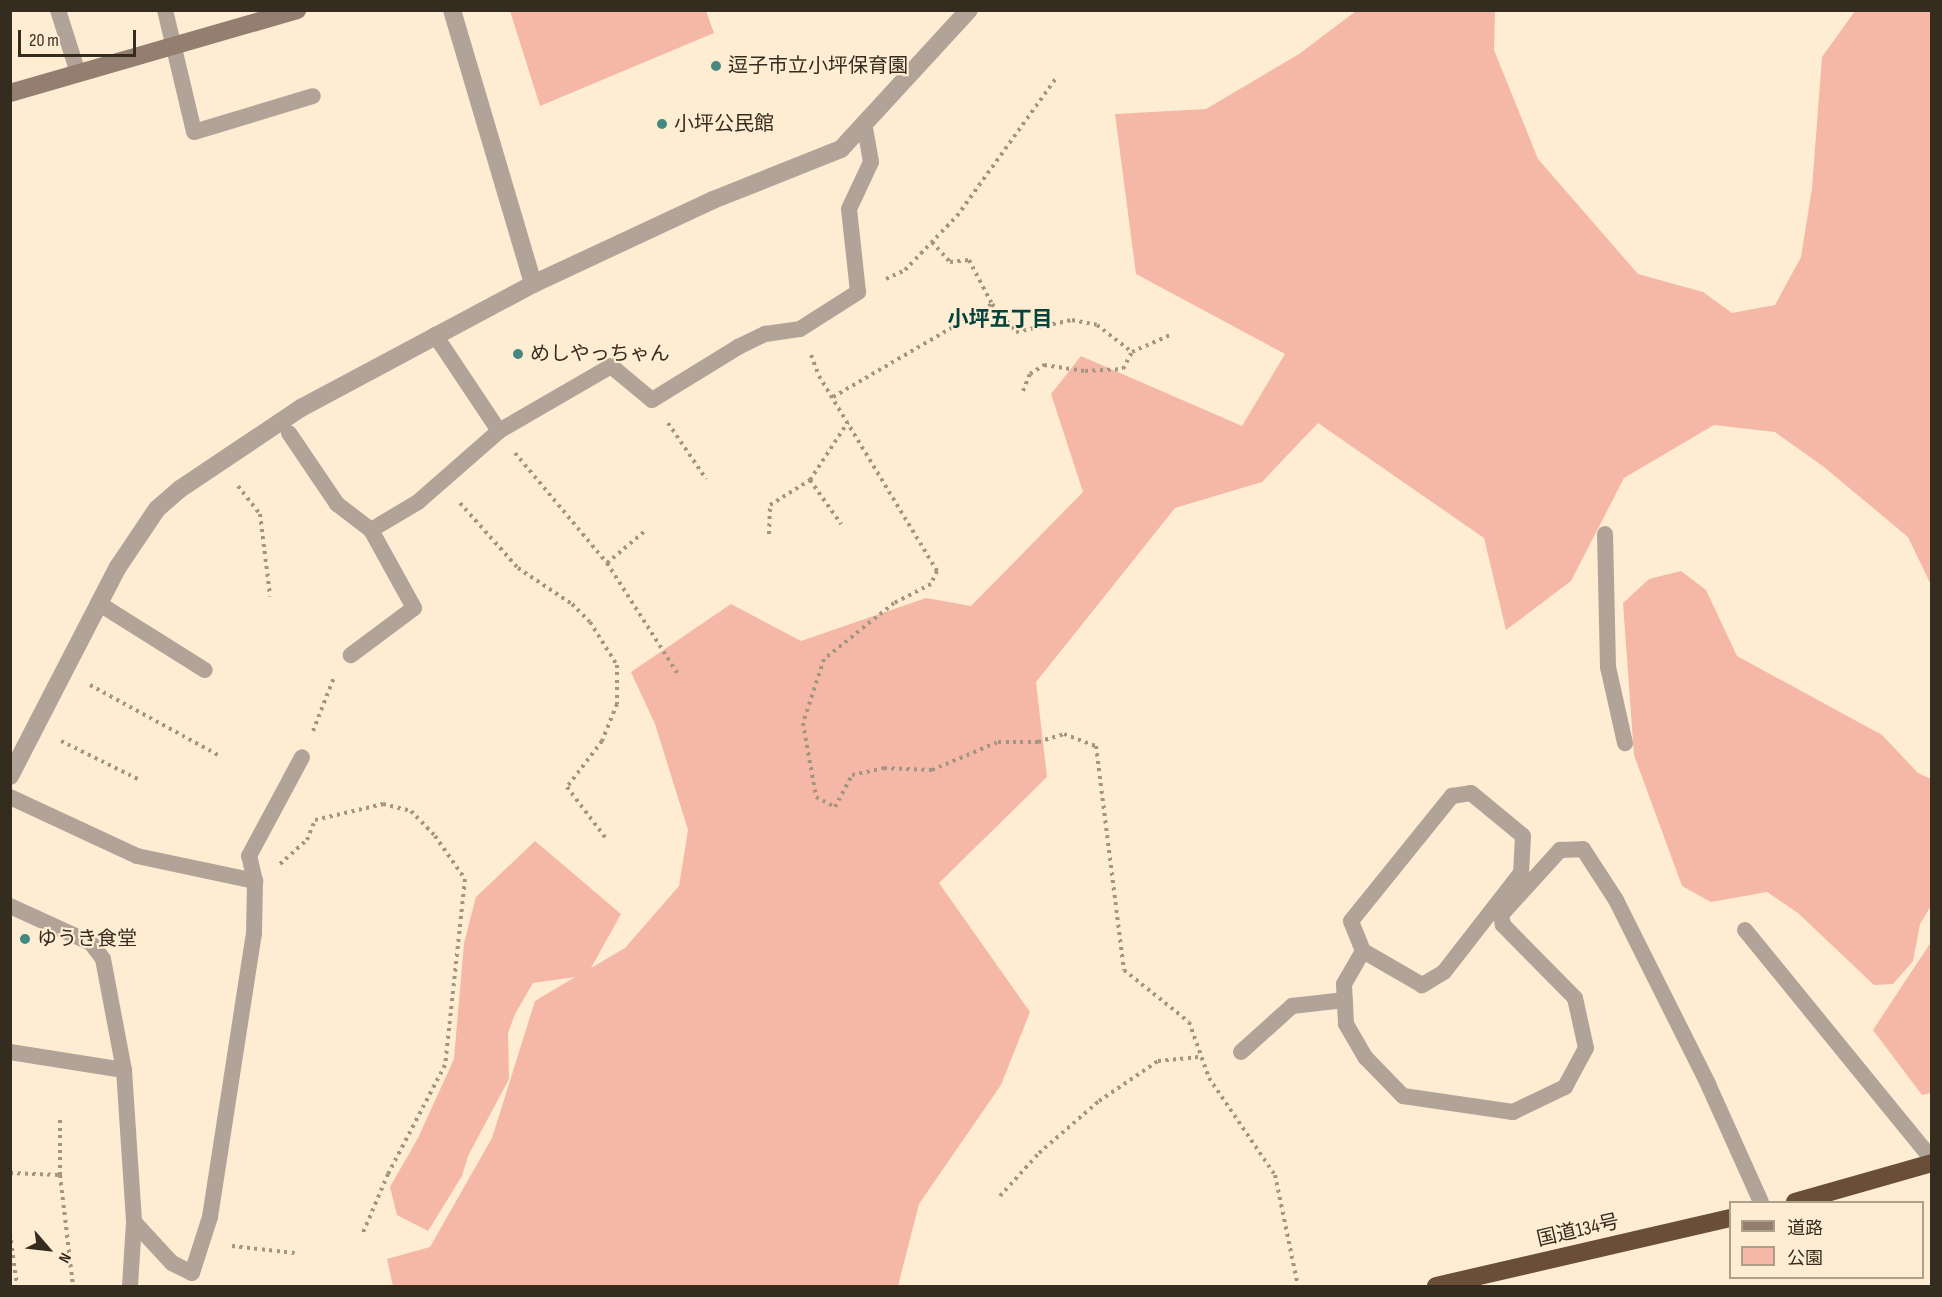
<!DOCTYPE html>
<meta charset="utf-8">
<style>
body{margin:0}
#map{position:relative;width:1942px;height:1297px;overflow:hidden;background:#feedd2;font-family:"Sofia Sans Condensed","Noto Sans JP",sans-serif}
div>[style]{position:absolute}
.green>*{inset:0;background:#f5b8a6}
.path>*{height:4px;margin-top:-2px;transform-origin:0;background:repeating-linear-gradient(90deg,#a39681 0 3px,transparent 0 7.5px)}
.lane>*{height:16px;margin:-8px;padding:0 8px;transform-origin:8px;border-radius:8px;background:#b2a399}
.street>*{height:18px;margin:-9px;padding:0 9px;transform-origin:9px;border-radius:9px;background:#b2a399}
.secondary>*{height:18px;margin:-9px;padding:0 9px;transform-origin:9px;border-radius:9px;background:#937e6f}
.highway>*{height:18px;margin:-9px;padding:0 9px;transform-origin:9px;border-radius:9px;background:#6a4e38}
.dots>*{width:16px;height:16px;translate:-50% -50%;box-sizing:border-box;border:3px solid #feedd2;border-radius:50%}
span{translate:-50% -50%;white-space:nowrap;text-align:center;line-height:1.15;-webkit-text-stroke:4.5px #feedd2;paint-order:stroke}
.poi-label{font-size:20px;color:#342c1f}
.left{translate:0 -50%;text-align:left}
.street-label{font-size:20px;color:#342c1f}
.neighbourhood-label{font-size:21px;color:#03433c;font-weight:700}
.frame{position:absolute;inset:0;border:12px solid #342c1f;pointer-events:none}
.legend{position:absolute;left:1729px;top:1201px;width:195px;height:78px;box-sizing:border-box;background:#feedd2;border:2px solid #ada08a;margin:0;padding:8px 10px;list-style:none;font-size:18px;color:#342c1f}
.legend li{display:flex;align-items:center;gap:12px;height:30px}
.legend b{width:30px;border:2px solid #ada08a}
.north{position:absolute;left:18px;top:1219px;width:60px;height:60px;-webkit-text-stroke:4px #feedd2;paint-order:stroke;rotate:118deg;font-size:16px;font-weight:700;line-height:24px;text-align:center;color:#342c1f}
.north::after{content:'';display:block;margin:auto;width:21px;height:27px;background:#342c1f;clip-path:polygon(50% 0,100% 100%,50% 72%,0 100%)}
.scale{position:absolute;left:18px;top:30px;width:118px;height:27px;box-sizing:border-box;border:3px solid #342c1f;border-top:0;padding-left:8px;font-size:18px;line-height:21px;white-space:nowrap;color:#342c1f;-webkit-text-stroke:4px #feedd2;paint-order:stroke}
</style>
<div id="map">
<div class="green">
<div style="clip-path:polygon(510px 11px,706px 11px,714px 33px,540px 106px)"></div>
<div style="clip-path:polygon(1356px 11px,1495px 11px,1494px 50px,1538px 159px,1638px 274px,1703px 292px,1732px 313px,1775px 305px,1801px 257px,1812px 188px,1822px 57px,1855px 11px,1931px 11px,1931px 585px,1908px 537px,1824px 467px,1775px 432px,1714px 425px,1624px 478px,1571px 581px,1506px 630px,1484px 538px,1318px 423px,1262px 482px,1175px 508px,1036px 682px,1047px 777px,939px 883px,1030px 1012px,1001px 1085px,919px 1204px,898px 1286px,393px 1286px,387px 1259px,430px 1247px,492px 1138px,535px 1001px,575px 977px,533px 983px,515px 1014px,508px 1033px,509px 1079px,468px 1156px,462px 1176px,428px 1231px,397px 1215px,390px 1187px,418px 1138px,454px 1059px,464px 943px,476px 897px,535px 841px,621px 914px,591px 968px,625px 948px,679px 886px,688px 830px,655px 724px,631px 672px,731px 604px,801px 641px,926px 598px,971px 606px,1083px 492px,1051px 394px,1081px 356px,1242px 426px,1285px 354px,1136px 274px,1115px 114px,1206px 109px,1299px 54px)"></div>
<div style="clip-path:polygon(1681px 571px,1706px 590px,1737px 656px,1882px 735px,1918px 773px,1931px 779px,1931px 906px,1920px 924px,1913px 961px,1893px 984px,1874px 985px,1798px 913px,1767px 892px,1711px 902px,1682px 886px,1634px 755px,1623px 603px,1649px 579px)"></div>
<div style="clip-path:polygon(1931px 942px,1931px 1093px,1922px 1095px,1873px 1030px)"></div>
</div>
<div class="path">
<div style="left:932px;top:242px;width:27px;rotate:48deg"></div>
<div style="left:950px;top:262px;width:19px;rotate:-6deg"></div>
<div style="left:969px;top:260px;width:50px;rotate:62.4deg"></div>
<div style="left:992px;top:304px;width:37px;rotate:49deg"></div>
<div style="left:1016px;top:332px;width:57px;rotate:-12.1deg"></div>
<div style="left:1072px;top:320px;width:25px;rotate:11deg"></div>
<div style="left:1097px;top:325px;width:44px;rotate:37.6deg"></div>
<div style="left:1132px;top:352px;width:42px;rotate:-24.1deg"></div>
<div style="left:886px;top:279px;width:21px;rotate:-25deg"></div>
<div style="left:905px;top:270px;width:75px;rotate:-46.1deg"></div>
<div style="left:957px;top:216px;width:171px;rotate:-54.3deg"></div>
<div style="left:811px;top:355px;width:22px;rotate:69deg"></div>
<div style="left:819px;top:376px;width:228px;rotate:58.8deg"></div>
<div style="left:937px;top:571px;width:14px;rotate:115deg"></div>
<div style="left:931px;top:584px;width:42px;rotate:152.8deg"></div>
<div style="left:894px;top:603px;width:90px;rotate:141.3deg"></div>
<div style="left:824px;top:659px;width:67px;rotate:108.2deg"></div>
<div style="left:803px;top:723px;width:75px;rotate:80deg"></div>
<div style="left:816px;top:797px;width:21px;rotate:28deg"></div>
<div style="left:835px;top:807px;width:36px;rotate:-62deg"></div>
<div style="left:852px;top:775px;width:33px;rotate:-12deg"></div>
<div style="left:884px;top:768px;width:48px;rotate:2.4deg"></div>
<div style="left:932px;top:770px;width:72px;rotate:-23deg"></div>
<div style="left:998px;top:742px;width:40px"></div>
<div style="left:1038px;top:742px;width:27px;rotate:-17deg"></div>
<div style="left:1064px;top:734px;width:34px;rotate:21deg"></div>
<div style="left:1096px;top:746px;width:226px;rotate:82.9deg"></div>
<div style="left:1124px;top:970px;width:83px;rotate:38.7deg"></div>
<div style="left:1189px;top:1022px;width:59px;rotate:70.3deg"></div>
<div style="left:1209px;top:1078px;width:117px;rotate:55.8deg"></div>
<div style="left:1275px;top:1175px;width:113px;rotate:78.3deg"></div>
<div style="left:1023px;top:391px;width:18px;rotate:-68deg"></div>
<div style="left:1030px;top:374px;width:17px;rotate:-33deg"></div>
<div style="left:1044px;top:365px;width:41px;rotate:8.3deg"></div>
<div style="left:1085px;top:371px;width:38px;rotate:-3deg"></div>
<div style="left:1123px;top:369px;width:19px;rotate:-62deg"></div>
<div style="left:833px;top:397px;width:184px;rotate:-30.3deg"></div>
<div style="left:668px;top:423px;width:68px;rotate:55.8deg"></div>
<div style="left:515px;top:453px;width:143px;rotate:50.1deg"></div>
<div style="left:607px;top:563px;width:132px;rotate:57.4deg"></div>
<div style="left:810px;top:480px;width:54px;rotate:54.8deg"></div>
<div style="left:238px;top:486px;width:36px;rotate:52deg"></div>
<div style="left:260px;top:514px;width:83px;rotate:83deg"></div>
<div style="left:460px;top:503px;width:87px;rotate:48.3deg"></div>
<div style="left:518px;top:568px;width:65px;rotate:33.7deg"></div>
<div style="left:572px;top:604px;width:25px;rotate:45deg"></div>
<div style="left:590px;top:622px;width:51px;rotate:57.9deg"></div>
<div style="left:617px;top:665px;width:39px;rotate:90deg"></div>
<div style="left:617px;top:704px;width:40px;rotate:112deg"></div>
<div style="left:602px;top:741px;width:58px;rotate:127.3deg"></div>
<div style="left:567px;top:787px;width:63px;rotate:52.8deg"></div>
<div style="left:769px;top:534px;width:29px;rotate:-88deg"></div>
<div style="left:770px;top:505px;width:47px;rotate:-32deg"></div>
<div style="left:810px;top:480px;width:69px;rotate:-56.8deg"></div>
<div style="left:607px;top:563px;width:50px;rotate:-40.1deg"></div>
<div style="left:90px;top:685px;width:146px;rotate:28.7deg"></div>
<div style="left:313px;top:731px;width:58px;rotate:-68.7deg"></div>
<div style="left:61px;top:741px;width:86px;rotate:26.3deg"></div>
<div style="left:280px;top:864px;width:36px;rotate:-42deg"></div>
<div style="left:307px;top:840px;width:22px;rotate:-68deg"></div>
<div style="left:315px;top:820px;width:70px;rotate:-13.2deg"></div>
<div style="left:383px;top:804px;width:29px;rotate:14deg"></div>
<div style="left:411px;top:811px;width:35px;rotate:46deg"></div>
<div style="left:435px;top:836px;width:52px;rotate:55.1deg"></div>
<div style="left:465px;top:879px;width:187px;rotate:96.1deg"></div>
<div style="left:445px;top:1065px;width:123px;rotate:117.6deg"></div>
<div style="left:388px;top:1174px;width:66px;rotate:113.1deg"></div>
<div style="left:60px;top:1120px;width:55px;rotate:90deg"></div>
<div style="left:60px;top:1175px;width:112px;rotate:83.3deg"></div>
<div style="left:10px;top:1173px;width:50px;rotate:2.3deg"></div>
<div style="left:1000px;top:1196px;width:58px;rotate:-47.8deg"></div>
<div style="left:1039px;top:1153px;width:79px;rotate:-40.9deg"></div>
<div style="left:1099px;top:1101px;width:71px;rotate:-34.1deg"></div>
<div style="left:1158px;top:1061px;width:41px;rotate:-5.6deg"></div>
<div style="left:10px;top:1233px;width:53px;rotate:82.5deg"></div>
<div style="left:232px;top:1246px;width:63px;rotate:6.3deg"></div>
</div>
<div class="lane">
<div style="left:58px;top:10px;width:66px;rotate:72.4deg"></div>
<div style="left:165px;top:10px;width:125px;rotate:76.6deg"></div>
<div style="left:194px;top:132px;width:124px;rotate:-16.8deg"></div>
<div style="left:435px;top:335px;width:115px;rotate:56.3deg"></div>
<div style="left:289px;top:433px;width:86px;rotate:55.9deg"></div>
<div style="left:337px;top:504px;width:43px;rotate:37.4deg"></div>
<div style="left:371px;top:530px;width:89px;rotate:61.1deg"></div>
<div style="left:414px;top:608px;width:79px;rotate:143.3deg"></div>
<div style="left:371px;top:530px;width:55px;rotate:-30.8deg"></div>
<div style="left:418px;top:502px;width:108px;rotate:-41.2deg"></div>
<div style="left:499px;top:431px;width:129px;rotate:-30.1deg"></div>
<div style="left:611px;top:366px;width:53px;rotate:39.7deg"></div>
<div style="left:652px;top:400px;width:101px;rotate:-31.6deg"></div>
<div style="left:738px;top:347px;width:30px;rotate:-26deg"></div>
<div style="left:765px;top:334px;width:35px;rotate:-8deg"></div>
<div style="left:800px;top:329px;width:69px;rotate:-32.5deg"></div>
<div style="left:858px;top:292px;width:83px;rotate:-96.2deg"></div>
<div style="left:849px;top:209px;width:52px;rotate:-64.9deg"></div>
<div style="left:871px;top:162px;width:40px;rotate:-100deg"></div>
<div style="left:1605px;top:534px;width:133px;rotate:88.7deg"></div>
<div style="left:1608px;top:667px;width:78px;rotate:77.4deg"></div>
<div style="left:98px;top:603px;width:126px;rotate:32.1deg"></div>
<div style="left:1471px;top:793px;width:67px;rotate:39.6deg"></div>
<div style="left:1523px;top:836px;width:37px;rotate:93deg"></div>
<div style="left:1521px;top:873px;width:125px;rotate:127.9deg"></div>
<div style="left:1444px;top:972px;width:26px;rotate:149deg"></div>
<div style="left:1422px;top:985px;width:68px;rotate:-150deg"></div>
<div style="left:1363px;top:951px;width:32px;rotate:-112deg"></div>
<div style="left:1351px;top:921px;width:161px;rotate:-51.1deg"></div>
<div style="left:1452px;top:796px;width:19px;rotate:-9deg"></div>
<div style="left:10px;top:797px;width:140px;rotate:24.9deg"></div>
<div style="left:137px;top:856px;width:121px;rotate:12deg"></div>
<div style="left:10px;top:906px;width:89px;rotate:24.6deg"></div>
<div style="left:91px;top:943px;width:20px;rotate:53deg"></div>
<div style="left:103px;top:959px;width:113px;rotate:79.3deg"></div>
<div style="left:1745px;top:930px;width:296px;rotate:50.8deg"></div>
<div style="left:1363px;top:951px;width:38px;rotate:120deg"></div>
<div style="left:1344px;top:984px;width:40px;rotate:87.1deg"></div>
<div style="left:1346px;top:1024px;width:39px;rotate:60deg"></div>
<div style="left:1366px;top:1058px;width:53px;rotate:45.8deg"></div>
<div style="left:1403px;top:1096px;width:111px;rotate:8.3deg"></div>
<div style="left:1513px;top:1112px;width:58px;rotate:-25.7deg"></div>
<div style="left:1565px;top:1087px;width:44px;rotate:-61.7deg"></div>
<div style="left:1586px;top:1048px;width:51px;rotate:-102.4deg"></div>
<div style="left:1575px;top:998px;width:103px;rotate:-134.6deg"></div>
<div style="left:1503px;top:925px;width:10px;rotate:-101deg"></div>
<div style="left:1501px;top:915px;width:88px;rotate:-47.8deg"></div>
<div style="left:1560px;top:850px;width:23px;rotate:-2deg"></div>
<div style="left:1583px;top:849px;width:61px;rotate:57.1deg"></div>
<div style="left:1616px;top:900px;width:206px;rotate:63.4deg"></div>
<div style="left:1708px;top:1084px;width:129px;rotate:65.8deg"></div>
<div style="left:10px;top:1052px;width:115px;rotate:9deg"></div>
<div style="left:124px;top:1070px;width:152px;rotate:86.2deg"></div>
<div style="left:134px;top:1222px;width:56px;rotate:47.2deg"></div>
<div style="left:172px;top:1263px;width:22px;rotate:27deg"></div>
<div style="left:192px;top:1273px;width:59px;rotate:-72.2deg"></div>
<div style="left:210px;top:1217px;width:286px;rotate:-81.2deg"></div>
<div style="left:254px;top:934px;width:53px;rotate:-88.9deg"></div>
<div style="left:255px;top:881px;width:26px;rotate:-103deg"></div>
<div style="left:249px;top:856px;width:112px;rotate:-61.8deg"></div>
<div style="left:1241px;top:1052px;width:69px;rotate:-42deg"></div>
<div style="left:1292px;top:1006px;width:53px;rotate:-6.5deg"></div>
<div style="left:130px;top:1286px;width:64px;rotate:-86.4deg"></div>
</div>
<div class="street">
<div style="left:452px;top:10px;width:286px;rotate:73.5deg"></div>
<div style="left:10px;top:776px;width:235px;rotate:-62.7deg"></div>
<div style="left:118px;top:567px;width:70px;rotate:-56.1deg"></div>
<div style="left:157px;top:509px;width:30px;rotate:-41deg"></div>
<div style="left:180px;top:489px;width:146px;rotate:-33.8deg"></div>
<div style="left:301px;top:408px;width:263px;rotate:-28.1deg"></div>
<div style="left:533px;top:284px;width:199px;rotate:-25deg"></div>
<div style="left:713px;top:200px;width:138px;rotate:-21.7deg"></div>
<div style="left:841px;top:149px;width:189px;rotate:-47.4deg"></div>
</div>
<div class="secondary">
<div style="left:10px;top:93px;width:299px;rotate:-16.1deg"></div>
</div>
<div class="highway">
<div style="left:1795px;top:1202px;width:142px;rotate:-15.9deg"></div>
<div style="left:1436px;top:1286px;width:302px;rotate:-13deg"></div>
</div>
<div class="dots">
<div style="left:716px;top:66px;background:#44897f"></div>
<div style="left:662px;top:124px;background:#44897f"></div>
<div style="left:518px;top:354px;background:#44897f"></div>
<div style="left:25px;top:939px;background:#44897f"></div>
</div>
<div class="poi-label">
<span class="left" style="left:728px;top:66px">逗子市立小坪保育園</span>
<span class="left" style="left:674px;top:124px">小坪公民館</span>
<span class="left" style="left:530px;top:354px">めしやっちゃん</span>
<span class="left" style="left:37px;top:939px">ゆうき食堂</span>
</div>
<div class="street-label">
<span style="left:1578px;top:1231px;rotate:-13deg">国道134号</span>
</div>
<div class="neighbourhood-label">
<span style="left:1000px;top:320px">小坪五丁目</span>
</div>
<div class="frame"></div>
<ul class="legend">
<li><b style="height:8px;background:#937e6f"></b>道路</li>
<li><b style="height:16px;background:#f5b8a6"></b>公園</li>
</ul>
<div class="north">N</div>
<div class="scale">20 m</div>
</div>
